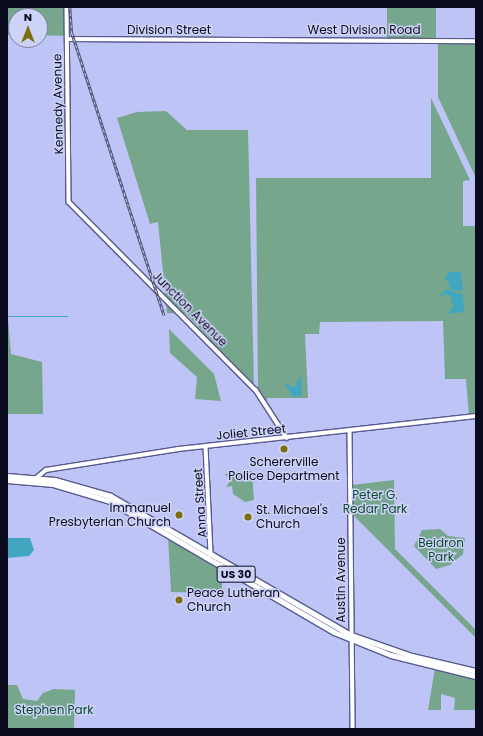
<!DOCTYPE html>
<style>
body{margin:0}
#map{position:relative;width:483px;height:736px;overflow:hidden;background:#bec4f5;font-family:Poppins,sans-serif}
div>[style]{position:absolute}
.green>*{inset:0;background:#76a78c;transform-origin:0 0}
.water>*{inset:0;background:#42a6c1}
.stream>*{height:1px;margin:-0.5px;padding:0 0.5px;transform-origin:0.5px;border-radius:0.5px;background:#42a6c1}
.roads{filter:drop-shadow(1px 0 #565a8f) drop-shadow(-1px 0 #565a8f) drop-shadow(0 1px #565a8f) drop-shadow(0 -1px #565a8f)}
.secondary>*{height:3.5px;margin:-1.75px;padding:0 1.75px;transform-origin:1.75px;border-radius:1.75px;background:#fff}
.primary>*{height:4.5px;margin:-2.25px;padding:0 2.25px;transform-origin:2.25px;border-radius:2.25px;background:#fff}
.rail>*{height:2.5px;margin-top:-1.25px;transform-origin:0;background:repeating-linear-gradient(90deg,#cdd2f7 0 3px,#515373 0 6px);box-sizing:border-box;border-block:1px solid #515373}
.dots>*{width:11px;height:11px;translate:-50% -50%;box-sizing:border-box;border:2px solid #cdd2f7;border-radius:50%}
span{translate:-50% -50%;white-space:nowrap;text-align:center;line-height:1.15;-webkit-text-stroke:3px #cdd2f7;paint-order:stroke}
.shield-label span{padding:1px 3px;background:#cdd2f7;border:1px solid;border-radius:3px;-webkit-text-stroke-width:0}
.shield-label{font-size:11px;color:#0b0b20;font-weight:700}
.street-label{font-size:12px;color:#0b0b20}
.poi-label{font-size:12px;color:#0b0b20}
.right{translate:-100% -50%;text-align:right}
.left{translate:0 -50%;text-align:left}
.park-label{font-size:12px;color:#0c4b30}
.frame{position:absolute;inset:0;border:8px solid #0b0b20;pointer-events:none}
.north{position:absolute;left:8px;top:8px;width:40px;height:40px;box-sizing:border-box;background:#cdd2f7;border:1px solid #7f82a1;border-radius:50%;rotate:0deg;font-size:11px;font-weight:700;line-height:16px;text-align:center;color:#0b0b20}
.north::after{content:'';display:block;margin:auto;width:14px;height:18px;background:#7d6e0b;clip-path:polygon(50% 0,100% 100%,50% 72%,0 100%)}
</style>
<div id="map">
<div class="green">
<div style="clip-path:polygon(7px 7px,64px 7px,65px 36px,40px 35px,40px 16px,16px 16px,16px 35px,7px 35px)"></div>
<div style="left:387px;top:7px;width:49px;height:33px"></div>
<div style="clip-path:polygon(438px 43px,476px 43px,476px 178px,438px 97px)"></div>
<div style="clip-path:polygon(431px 98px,470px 180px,463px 181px,463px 226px,476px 226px,476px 416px,469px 417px,466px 379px,445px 379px,443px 321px,320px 322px,319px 334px,305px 334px,308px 398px,267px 398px,267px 407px,258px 389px,256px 178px,431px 178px)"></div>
<div style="clip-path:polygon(166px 111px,187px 130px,248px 130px,254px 386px,186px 314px,167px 313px,158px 222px,150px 224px,117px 118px,137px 112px)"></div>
<div style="clip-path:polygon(8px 318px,11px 354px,42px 362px,43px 414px,7px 414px)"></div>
<div style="clip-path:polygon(169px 329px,214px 374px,221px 401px,195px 399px,197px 377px,170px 353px)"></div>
<div style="clip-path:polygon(252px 471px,254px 500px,245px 502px,233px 494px,232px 486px,226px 487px,230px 481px,225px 474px)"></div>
<div style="clip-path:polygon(394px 480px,395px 549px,476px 630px,476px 638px,352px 514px,352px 485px)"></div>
<div style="clip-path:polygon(440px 529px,448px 536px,465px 538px,463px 554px,450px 565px,436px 569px,414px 546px,422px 530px)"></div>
<div style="clip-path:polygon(168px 537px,222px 569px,222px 593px,171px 592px)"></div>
<div style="clip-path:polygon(435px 668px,476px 679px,476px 710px,454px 710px,455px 698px,441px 694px,441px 710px,428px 710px)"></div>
<div style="clip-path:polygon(7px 685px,17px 685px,23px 699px,37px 701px,43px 693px,54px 689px,75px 690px,74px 728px,77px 729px,7px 729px)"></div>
</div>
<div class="water">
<div style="clip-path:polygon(449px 272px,461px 272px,463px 291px,451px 290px,445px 277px)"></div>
<div style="clip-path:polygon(446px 289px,463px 295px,464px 312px,448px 314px,453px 307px,451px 297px,447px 294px,439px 297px)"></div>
<div style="clip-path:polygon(301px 375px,302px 395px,293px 397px,284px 382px,294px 388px)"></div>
<div style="clip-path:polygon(7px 538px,30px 538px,34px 550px,29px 556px,7px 558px)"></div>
</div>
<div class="stream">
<div style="left:7px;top:316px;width:60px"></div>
</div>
<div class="roads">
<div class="secondary">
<div style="left:67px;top:7px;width:195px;rotate:89.4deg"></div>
<div style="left:69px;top:202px;width:265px;rotate:45.2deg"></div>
<div style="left:256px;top:390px;width:57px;rotate:57.1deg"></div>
<div style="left:67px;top:39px;width:409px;rotate:0.3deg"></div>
<div style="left:350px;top:432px;width:297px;rotate:89.4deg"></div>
<div style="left:206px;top:447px;width:108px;rotate:87.3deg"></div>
<div style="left:35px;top:479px;width:14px;rotate:-39deg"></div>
<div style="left:46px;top:470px;width:134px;rotate:-9deg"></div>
<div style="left:178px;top:449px;width:300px;rotate:-6.3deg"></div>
</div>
<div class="primary">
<div style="left:7px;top:476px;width:48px;rotate:4.8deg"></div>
<div style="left:55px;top:480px;width:58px;rotate:15.9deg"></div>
<div style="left:111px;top:496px;width:277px;rotate:30.1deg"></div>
<div style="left:351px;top:635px;width:65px;rotate:19deg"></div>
<div style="left:412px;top:656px;width:66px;rotate:13.2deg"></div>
<div style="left:7px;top:480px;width:46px;rotate:5deg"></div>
<div style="left:53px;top:484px;width:59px;rotate:16.6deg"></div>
<div style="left:110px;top:501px;width:259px;rotate:30.3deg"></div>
<div style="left:334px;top:632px;width:61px;rotate:22deg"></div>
<div style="left:391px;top:655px;width:88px;rotate:13.9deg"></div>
</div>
</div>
<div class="rail">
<div style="left:70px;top:7px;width:26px;rotate:86deg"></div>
<div style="left:72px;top:33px;width:297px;rotate:71.9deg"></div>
</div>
<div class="dots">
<div style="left:284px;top:449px;background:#7d6e0b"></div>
<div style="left:179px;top:515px;background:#7d6e0b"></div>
<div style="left:248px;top:517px;background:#7d6e0b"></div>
<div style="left:179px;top:600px;background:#7d6e0b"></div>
</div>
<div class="shield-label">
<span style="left:236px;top:574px">US 30</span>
</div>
<div class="street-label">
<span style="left:169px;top:30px">Division Street</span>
<span style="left:364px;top:30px">West Division Road</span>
<span style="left:58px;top:104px;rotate:-91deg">Kennedy Avenue</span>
<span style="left:190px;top:309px;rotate:45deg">Junction Avenue</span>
<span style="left:251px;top:432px;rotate:-6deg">Joliet Street</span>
<span style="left:200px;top:503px;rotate:-94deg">Anna Street</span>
<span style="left:341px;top:580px;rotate:-90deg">Austin Avenue</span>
</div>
<div class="poi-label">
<span style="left:284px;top:469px">Schererville<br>Police Department</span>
<span class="right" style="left:171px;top:515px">Immanuel<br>Presbyterian Church</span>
<span class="left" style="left:256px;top:517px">St. Michael's<br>Church</span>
<span class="left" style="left:187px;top:600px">Peace Lutheran<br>Church</span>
</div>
<div class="park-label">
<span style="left:375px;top:502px">Peter G.<br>Redar Park</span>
<span style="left:441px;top:550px">Beidron<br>Park</span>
<span style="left:54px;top:710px">Stephen Park</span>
</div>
<div class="frame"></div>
<div class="north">N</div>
</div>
